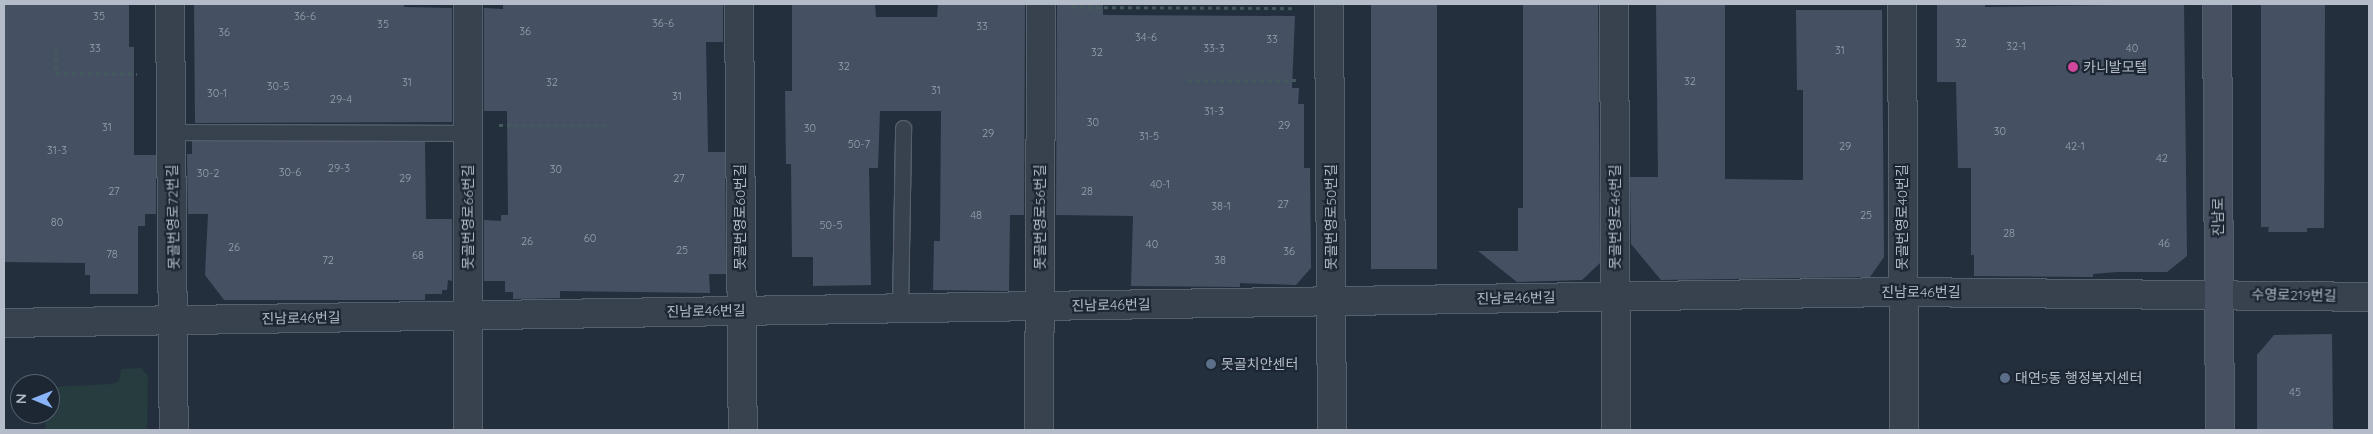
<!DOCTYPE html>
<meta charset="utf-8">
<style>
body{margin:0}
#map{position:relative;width:2373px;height:434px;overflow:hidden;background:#242f3e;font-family:Quicksand,"Noto Sans KR",sans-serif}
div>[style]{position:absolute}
.green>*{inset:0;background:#263c3f}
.building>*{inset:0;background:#455162;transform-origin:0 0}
.path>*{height:3px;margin-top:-1.5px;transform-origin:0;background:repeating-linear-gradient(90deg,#44595c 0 4px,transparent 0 8px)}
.roads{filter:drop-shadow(1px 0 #565f6c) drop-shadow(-1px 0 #565f6c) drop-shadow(0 1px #565f6c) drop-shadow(0 -1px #565f6c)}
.lane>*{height:15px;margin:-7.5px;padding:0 7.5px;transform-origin:7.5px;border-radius:7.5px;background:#38414e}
.street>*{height:28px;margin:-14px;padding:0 14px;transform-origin:14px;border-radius:14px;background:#38414e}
.secondary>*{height:28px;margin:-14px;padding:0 14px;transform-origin:14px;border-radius:14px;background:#465061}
.dots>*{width:14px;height:14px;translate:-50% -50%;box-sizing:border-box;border:2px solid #1d2633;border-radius:50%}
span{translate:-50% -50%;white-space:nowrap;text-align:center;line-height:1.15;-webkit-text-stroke:4.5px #1d2633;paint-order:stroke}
.number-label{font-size:11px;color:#98a1af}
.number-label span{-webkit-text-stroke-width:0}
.poi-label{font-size:14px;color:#b4bcc9}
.left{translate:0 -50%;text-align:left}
.street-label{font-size:14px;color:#b4bcc9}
.frame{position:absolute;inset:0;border:5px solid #b4bcc9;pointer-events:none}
.north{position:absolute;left:10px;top:374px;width:50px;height:50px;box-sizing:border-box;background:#1d2633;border:1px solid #59626f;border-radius:50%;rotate:271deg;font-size:14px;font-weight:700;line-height:20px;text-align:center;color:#b4bcc9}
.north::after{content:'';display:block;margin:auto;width:18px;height:22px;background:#8ab4f8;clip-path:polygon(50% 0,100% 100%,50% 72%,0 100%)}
</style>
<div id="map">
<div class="green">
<div style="clip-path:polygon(141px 368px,148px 376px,147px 430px,45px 430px,46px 414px,50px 414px,50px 392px,54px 387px,112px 384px,119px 381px,121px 369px)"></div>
</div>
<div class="building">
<div style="clip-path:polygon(4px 4px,129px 4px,129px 47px,134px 47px,134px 155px,156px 155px,156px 214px,145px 214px,145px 226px,138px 226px,138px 294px,90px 294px,90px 275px,85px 275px,85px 263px,4px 262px)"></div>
<div style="clip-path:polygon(194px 4px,404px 4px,404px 7px,452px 8px,452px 122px,195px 123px)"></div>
<div style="clip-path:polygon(503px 4px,723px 4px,723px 42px,706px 42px,708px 152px,725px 152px,726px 274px,709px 274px,710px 293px,560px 291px,560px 298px,513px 299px,513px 292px,505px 292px,505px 281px,484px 281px,484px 220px,501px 221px,501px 215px,508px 215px,507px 111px,484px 111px,484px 8px,503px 9px)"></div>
<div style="clip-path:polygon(792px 4px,875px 4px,876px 17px,937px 17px,938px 4px,1025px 4px,1024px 215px,1010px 215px,1009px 291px,933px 290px,934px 241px,940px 241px,941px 111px,880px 111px,878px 168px,869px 168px,871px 285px,813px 286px,813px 257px,792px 257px,791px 164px,786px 164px,785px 91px,792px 91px)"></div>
<div style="clip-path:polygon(1057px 4px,1103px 4px,1103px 15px,1295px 16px,1292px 88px,1299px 88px,1298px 104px,1304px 104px,1304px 168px,1310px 168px,1311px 268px,1296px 285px,1240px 283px,1240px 287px,1131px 286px,1133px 216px,1056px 215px)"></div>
<div style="left:1371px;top:4px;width:66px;height:265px"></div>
<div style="clip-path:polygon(1523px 4px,1598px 4px,1600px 263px,1582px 280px,1517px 282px,1478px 251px,1518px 251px,1518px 208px,1523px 208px)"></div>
<div style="clip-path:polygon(1937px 4px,1985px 4px,1985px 7px,2184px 4px,2187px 256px,2167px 272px,2117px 272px,2093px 274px,2093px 277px,1974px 276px,1974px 255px,1971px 255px,1971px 168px,1958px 168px,1956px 82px,1937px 82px)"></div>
<div style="clip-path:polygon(2261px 4px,2325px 4px,2324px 228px,2307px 228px,2307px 232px,2268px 232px,2269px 227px,2261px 227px)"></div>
<div style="clip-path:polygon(1656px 5px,1725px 5px,1725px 179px,1803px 180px,1803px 90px,1797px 90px,1796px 10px,1882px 10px,1884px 257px,1870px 277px,1661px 280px,1631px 244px,1630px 177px,1658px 177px)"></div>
<div style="clip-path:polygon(192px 141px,425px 142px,426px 219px,452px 219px,452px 281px,448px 280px,447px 290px,442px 290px,442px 294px,425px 294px,425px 300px,224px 300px,205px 275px,208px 214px,188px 214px,187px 154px,192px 154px)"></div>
<div style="clip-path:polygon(2332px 334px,2333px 430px,2257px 430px,2257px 355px,2274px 335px)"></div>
</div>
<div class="path">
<div style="left:1072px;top:7px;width:224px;rotate:0.3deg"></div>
<div style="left:56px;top:50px;width:23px;rotate:90deg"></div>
<div style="left:56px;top:73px;width:81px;rotate:0.7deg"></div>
<div style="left:1188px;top:80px;width:109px"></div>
<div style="left:499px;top:125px;width:110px"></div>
</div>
<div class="roads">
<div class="lane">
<div style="left:172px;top:132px;width:296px;rotate:0.2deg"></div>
<div style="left:900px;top:308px;width:180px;rotate:-89deg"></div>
</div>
<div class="street">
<div style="left:170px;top:4px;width:426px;rotate:89.5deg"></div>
<div style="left:468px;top:4px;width:426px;rotate:90deg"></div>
<div style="left:739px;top:4px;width:426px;rotate:89.5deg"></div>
<div style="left:1329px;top:4px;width:426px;rotate:89.6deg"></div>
<div style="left:1614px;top:4px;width:426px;rotate:89.7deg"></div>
<div style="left:1902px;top:4px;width:426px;rotate:89.7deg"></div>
<div style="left:4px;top:323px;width:1898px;rotate:-0.94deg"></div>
<div style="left:1902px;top:292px;width:467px;rotate:0.6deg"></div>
<div style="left:1039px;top:430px;width:426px;rotate:-89.7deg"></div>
</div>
<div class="secondary">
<div style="left:2217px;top:4px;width:426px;rotate:89.6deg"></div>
</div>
</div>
<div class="dots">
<div style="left:2073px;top:67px;background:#d1479c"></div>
<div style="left:1211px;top:364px;background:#5c6f8a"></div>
<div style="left:2005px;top:378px;background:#5c6f8a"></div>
</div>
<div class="number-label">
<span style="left:99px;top:16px">35</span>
<span style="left:305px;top:16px">36-6</span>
<span style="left:663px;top:23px">36-6</span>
<span style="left:383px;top:24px">35</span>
<span style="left:982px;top:26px">33</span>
<span style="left:525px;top:31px">36</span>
<span style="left:224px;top:32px">36</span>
<span style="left:1146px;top:37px">34-6</span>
<span style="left:1272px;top:39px">33</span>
<span style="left:1961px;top:43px">32</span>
<span style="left:2016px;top:46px">32-1</span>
<span style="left:95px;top:48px">33</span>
<span style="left:1214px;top:48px">33-3</span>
<span style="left:2132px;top:48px">40</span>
<span style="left:1840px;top:50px">31</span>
<span style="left:1097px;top:52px">32</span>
<span style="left:844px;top:66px">32</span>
<span style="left:1690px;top:81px">32</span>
<span style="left:407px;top:82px">31</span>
<span style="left:552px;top:82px">32</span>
<span style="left:278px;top:86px">30-5</span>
<span style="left:936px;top:90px">31</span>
<span style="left:217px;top:93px">30-1</span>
<span style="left:677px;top:96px">31</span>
<span style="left:341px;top:99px">29-4</span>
<span style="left:1214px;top:111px">31-3</span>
<span style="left:1093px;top:122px">30</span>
<span style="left:1284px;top:125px">29</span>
<span style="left:107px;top:127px">31</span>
<span style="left:810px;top:128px">30</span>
<span style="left:2000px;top:131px">30</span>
<span style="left:988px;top:133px">29</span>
<span style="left:1149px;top:136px">31-5</span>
<span style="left:859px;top:144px">50-7</span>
<span style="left:1845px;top:146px">29</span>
<span style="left:2075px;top:146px">42-1</span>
<span style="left:57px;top:150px">31-3</span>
<span style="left:2162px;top:158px">42</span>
<span style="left:339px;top:168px">29-3</span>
<span style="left:556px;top:169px">30</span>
<span style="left:290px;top:172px">30-6</span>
<span style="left:208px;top:173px">30-2</span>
<span style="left:405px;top:178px">29</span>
<span style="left:679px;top:178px">27</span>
<span style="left:1160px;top:184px">40-1</span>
<span style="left:114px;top:191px">27</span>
<span style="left:1087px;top:191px">28</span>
<span style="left:1283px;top:204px">27</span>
<span style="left:1221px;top:206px">38-1</span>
<span style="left:976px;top:215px">48</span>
<span style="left:1866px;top:215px">25</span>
<span style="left:57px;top:222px">80</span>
<span style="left:831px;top:225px">50-5</span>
<span style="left:2009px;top:233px">28</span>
<span style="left:590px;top:238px">60</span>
<span style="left:527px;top:241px">26</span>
<span style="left:2164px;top:243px">46</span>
<span style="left:1152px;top:244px">40</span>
<span style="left:234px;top:247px">26</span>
<span style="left:682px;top:250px">25</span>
<span style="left:1289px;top:251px">36</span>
<span style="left:112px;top:254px">78</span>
<span style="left:418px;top:255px">68</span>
<span style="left:328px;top:260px">72</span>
<span style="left:1220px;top:260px">38</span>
<span style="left:2295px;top:392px">45</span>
</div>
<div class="poi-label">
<span class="left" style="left:2083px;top:67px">카니발모텔</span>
<span class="left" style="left:1221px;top:364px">못골치안센터</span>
<span class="left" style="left:2015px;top:378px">대연5동 행정복지센터</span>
</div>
<div class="street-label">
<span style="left:173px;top:217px;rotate:-91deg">못골번영로72번길</span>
<span style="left:468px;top:217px;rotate:-90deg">못골번영로66번길</span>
<span style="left:740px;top:217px;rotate:-90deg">못골번영로60번길</span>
<span style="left:1040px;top:217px;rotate:-90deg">못골번영로56번길</span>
<span style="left:1331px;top:217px;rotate:-90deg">못골번영로50번길</span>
<span style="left:1615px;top:217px;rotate:-90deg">못골번영로46번길</span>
<span style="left:1902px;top:217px;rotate:-90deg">못골번영로40번길</span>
<span style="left:2218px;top:217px;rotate:-90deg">진남로</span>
<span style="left:1921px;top:292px">진남로46번길</span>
<span style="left:2294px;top:295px;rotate:1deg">수영로219번길</span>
<span style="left:1516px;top:298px;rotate:-1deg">진남로46번길</span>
<span style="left:1111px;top:305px;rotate:-1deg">진남로46번길</span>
<span style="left:706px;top:311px;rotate:-1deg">진남로46번길</span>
<span style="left:301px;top:318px;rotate:-1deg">진남로46번길</span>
</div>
<div class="frame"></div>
<div class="north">N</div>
</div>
